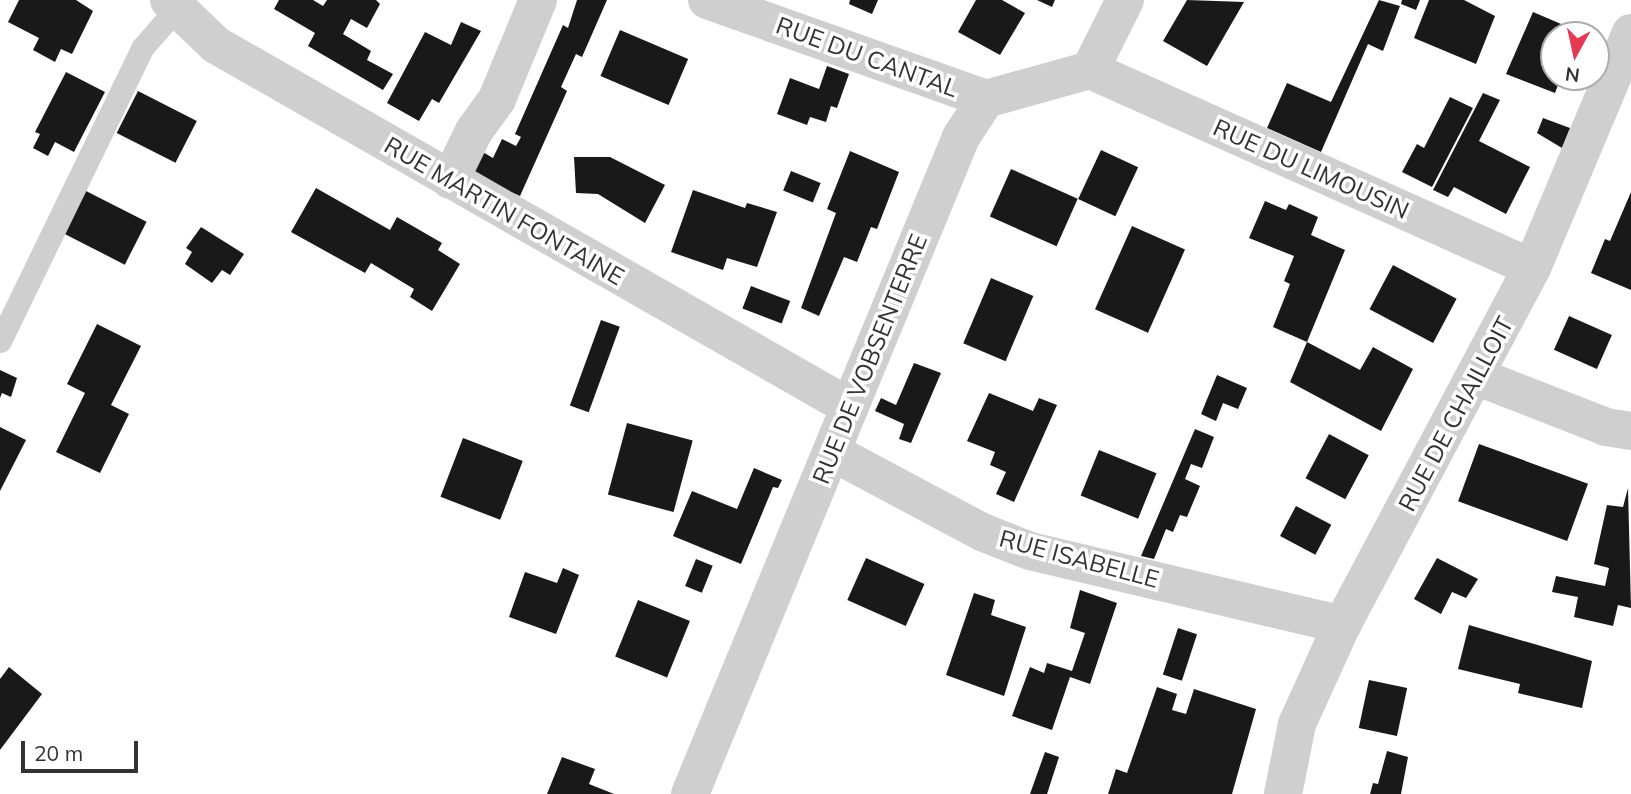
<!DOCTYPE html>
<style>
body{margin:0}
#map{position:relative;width:1631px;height:794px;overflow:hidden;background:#fff;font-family:Mulish,sans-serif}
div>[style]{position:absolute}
.building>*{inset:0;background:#191919;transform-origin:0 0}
.service>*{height:23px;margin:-11.5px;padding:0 11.5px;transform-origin:11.5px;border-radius:11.5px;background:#cfcfcf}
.minor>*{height:38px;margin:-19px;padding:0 19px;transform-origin:19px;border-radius:19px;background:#cfcfcf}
span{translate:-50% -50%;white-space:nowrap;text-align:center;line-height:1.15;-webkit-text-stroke:7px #fff;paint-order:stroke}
.street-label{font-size:24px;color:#323232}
.north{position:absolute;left:1540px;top:21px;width:70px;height:70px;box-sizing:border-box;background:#fff;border:2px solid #adadad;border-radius:50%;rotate:188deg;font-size:19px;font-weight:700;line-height:28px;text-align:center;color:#323232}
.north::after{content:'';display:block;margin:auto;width:24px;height:32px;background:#e33b52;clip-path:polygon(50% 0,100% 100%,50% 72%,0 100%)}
.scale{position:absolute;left:21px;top:741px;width:117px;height:32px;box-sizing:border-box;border:4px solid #323232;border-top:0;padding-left:9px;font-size:21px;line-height:24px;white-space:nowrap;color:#323232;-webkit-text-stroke:5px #fff;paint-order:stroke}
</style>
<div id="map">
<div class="building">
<div style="clip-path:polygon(19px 0,76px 0,93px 11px,72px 54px,61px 49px,55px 62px,33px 50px,39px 38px,8px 22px)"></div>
<div style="clip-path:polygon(279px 0,313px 0,323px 6px,327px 0,376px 0,380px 4px,367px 28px,351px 19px,343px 34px,371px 51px,367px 60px,393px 74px,383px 90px,308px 46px,315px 33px,274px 9px)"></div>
<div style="clip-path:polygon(577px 0,607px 0,582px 57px,576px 54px,561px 87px,567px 91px,520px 196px,470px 174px,481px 151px,493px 158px,502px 139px,516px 146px,521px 137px,515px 134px,563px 25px,568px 28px)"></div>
<div style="clip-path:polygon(850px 0,878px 0,872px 14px,849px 4px)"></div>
<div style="clip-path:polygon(976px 0,1002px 0,1025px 13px,1000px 55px,958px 32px)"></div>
<div style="clip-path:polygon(1037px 0,1055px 0,1052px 7px)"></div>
<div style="clip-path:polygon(1187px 0,1244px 2px,1207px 66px,1163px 41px)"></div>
<div style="clip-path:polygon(1379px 0,1400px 6px,1383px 51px,1368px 44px,1321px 152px,1267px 128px,1287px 83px,1331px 102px)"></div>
<div style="clip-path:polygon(1402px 0,1420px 0,1416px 10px,1401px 4px)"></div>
<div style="clip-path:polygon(1429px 0,1464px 0,1495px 16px,1476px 64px,1414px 38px)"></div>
<div style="clip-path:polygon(1533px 12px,1587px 35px,1554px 35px,1554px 77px,1561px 77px,1555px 93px,1506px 74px)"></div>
<div style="clip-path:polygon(461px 22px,481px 31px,439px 103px,432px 99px,419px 121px,387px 103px,425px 32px,451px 45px)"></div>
<div style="left:620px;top:30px;width:74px;height:50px;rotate:23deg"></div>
<div style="clip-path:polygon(827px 66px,849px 74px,837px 108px,831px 106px,826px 122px,810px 117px,807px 125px,777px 114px,790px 78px,819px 89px)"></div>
<div style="clip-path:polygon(66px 72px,105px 92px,74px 152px,55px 142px,48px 156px,33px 148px,40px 134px,35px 132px)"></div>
<div style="left:138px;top:91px;width:66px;height:47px;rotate:27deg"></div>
<div style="clip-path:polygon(1483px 93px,1500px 100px,1479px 141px,1530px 167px,1506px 214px,1454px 187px,1448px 197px,1433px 190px)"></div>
<div style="clip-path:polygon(1450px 97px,1473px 108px,1432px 187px,1402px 172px,1417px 144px,1424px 148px)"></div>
<div style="clip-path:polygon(1543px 118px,1570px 128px,1562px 148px,1537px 133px)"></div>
<div style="left:1101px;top:150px;width:41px;height:54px;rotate:25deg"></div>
<div style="clip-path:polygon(850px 151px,899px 172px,877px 229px,871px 227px,857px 262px,844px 257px,819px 316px,801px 308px,836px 213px,827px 209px)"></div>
<div style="clip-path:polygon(574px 157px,610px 157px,665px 185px,645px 223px,598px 194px,576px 193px)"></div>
<div style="left:1011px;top:169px;width:73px;height:52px;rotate:24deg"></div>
<div style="left:791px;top:171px;width:32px;height:21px;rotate:22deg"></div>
<div style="clip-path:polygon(316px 188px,390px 230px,397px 217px,442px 243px,438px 250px,460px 264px,432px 311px,410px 297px,414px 289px,371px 263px,365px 273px,291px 232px)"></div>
<div style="clip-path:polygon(693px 190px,745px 208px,747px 203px,777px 212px,757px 267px,727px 258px,723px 270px,671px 252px)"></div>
<div style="left:86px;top:191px;width:68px;height:48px;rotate:27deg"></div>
<div style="clip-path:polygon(1631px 192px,1631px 290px,1591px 273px,1605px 239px,1610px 241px)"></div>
<div style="clip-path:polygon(1265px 201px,1286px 210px,1289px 204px,1318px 217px,1311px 235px,1345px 250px,1307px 342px,1273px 327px,1290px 284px,1284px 281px,1294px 256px,1249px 238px)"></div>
<div style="left:1132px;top:226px;width:58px;height:91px;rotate:24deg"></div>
<div style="clip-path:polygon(201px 227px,244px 254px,230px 275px,222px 270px,212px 283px,185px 264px,192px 252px,186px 248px)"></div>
<div style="left:1393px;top:265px;width:72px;height:50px;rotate:28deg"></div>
<div style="left:991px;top:278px;width:46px;height:71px;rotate:23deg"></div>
<div style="left:751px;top:286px;width:42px;height:24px;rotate:21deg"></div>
<div style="left:1569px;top:316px;width:47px;height:37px;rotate:24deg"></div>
<div style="left:601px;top:320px;width:20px;height:91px;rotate:20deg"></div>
<div style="clip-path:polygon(97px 324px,141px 346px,111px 405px,129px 414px,100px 473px,56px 452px,85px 393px,67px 384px)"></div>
<div style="clip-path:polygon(1307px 342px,1360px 370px,1373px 347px,1413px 369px,1381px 431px,1290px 382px)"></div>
<div style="clip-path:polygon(914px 363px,941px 373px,911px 443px,899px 439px,904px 424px,875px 411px,881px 398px,896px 405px)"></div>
<div style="clip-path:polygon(0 370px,17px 378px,11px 397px,2px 393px,0 398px)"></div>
<div style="clip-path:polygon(1217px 375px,1247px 388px,1238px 409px,1223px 403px,1216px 421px,1201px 414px)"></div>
<div style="clip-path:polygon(989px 393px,1033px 411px,1039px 398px,1057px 405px,1014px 502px,996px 494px,1006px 472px,990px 465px,995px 452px,967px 441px)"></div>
<div style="left:627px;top:423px;width:68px;height:74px;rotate:15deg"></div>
<div style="clip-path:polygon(0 427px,26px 440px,0 491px)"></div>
<div style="clip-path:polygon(1195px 429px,1214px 437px,1202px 468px,1191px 464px,1185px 479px,1200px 486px,1187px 517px,1180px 515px,1173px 532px,1166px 529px,1154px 559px,1141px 556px)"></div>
<div style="left:1329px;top:434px;width:45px;height:50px;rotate:28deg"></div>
<div style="left:463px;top:438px;width:64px;height:63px;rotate:21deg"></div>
<div style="left:1479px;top:444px;width:116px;height:61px;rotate:20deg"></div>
<div style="left:1099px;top:450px;width:62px;height:49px;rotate:22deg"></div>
<div style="clip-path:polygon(754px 468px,782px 480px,778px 488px,773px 487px,741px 564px,673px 536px,692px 491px,737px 509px)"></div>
<div style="clip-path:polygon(1628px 488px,1631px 608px,1618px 605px,1613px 626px,1574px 617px,1578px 597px,1552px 592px,1556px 576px,1605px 586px,1609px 568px,1594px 564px,1607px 505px,1623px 507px)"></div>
<div style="left:1296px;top:506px;width:40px;height:34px;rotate:28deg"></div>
<div style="left:866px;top:558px;width:64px;height:46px;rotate:24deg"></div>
<div style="clip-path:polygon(1437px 558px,1478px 579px,1466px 598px,1452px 592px,1441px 614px,1414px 599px)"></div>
<div style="left:696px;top:559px;width:18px;height:29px;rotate:22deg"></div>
<div style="clip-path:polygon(563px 568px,579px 575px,556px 634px,509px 617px,525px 572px,557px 583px)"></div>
<div style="clip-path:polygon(1080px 590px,1117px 603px,1090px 684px,1070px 677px,1052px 730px,1012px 716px,1030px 667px,1044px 673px,1047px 663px,1072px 671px,1085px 633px,1070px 628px)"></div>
<div style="clip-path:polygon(974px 593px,995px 600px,991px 615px,1026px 627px,1004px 696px,946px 675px)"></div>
<div style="left:638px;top:600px;width:56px;height:61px;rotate:22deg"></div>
<div style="clip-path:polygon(1469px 625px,1592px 661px,1582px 708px,1518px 693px,1520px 684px,1458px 669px)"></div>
<div style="left:1178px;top:628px;width:20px;height:49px;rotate:18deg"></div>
<div style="clip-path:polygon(9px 667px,42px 694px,0 750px,0 679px)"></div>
<div style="left:1369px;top:680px;width:39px;height:49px;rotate:12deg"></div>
<div style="clip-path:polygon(1157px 687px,1177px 694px,1172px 710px,1186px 714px,1194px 689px,1256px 709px,1232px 794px,1108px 794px,1116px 769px,1127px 773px)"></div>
<div style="clip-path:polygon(1387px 751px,1408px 757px,1401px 794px,1370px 794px,1373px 783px,1378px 784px)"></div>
<div style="clip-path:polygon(1045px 752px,1059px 757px,1047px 794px,1030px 794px)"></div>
<div style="clip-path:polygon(562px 757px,595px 769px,589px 784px,614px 794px,547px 794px)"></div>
</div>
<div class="service">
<div style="left:0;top:341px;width:326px;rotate:-64.1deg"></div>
<div style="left:142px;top:48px;width:53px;rotate:-48.8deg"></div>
</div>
<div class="minor">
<div style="left:169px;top:0;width:65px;rotate:43.8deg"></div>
<div style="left:216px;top:45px;width:730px;rotate:29.73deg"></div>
<div style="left:707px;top:0;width:296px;rotate:19.5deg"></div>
<div style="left:1090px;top:70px;width:484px;rotate:24.1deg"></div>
<div style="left:450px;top:180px;width:55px;rotate:-63.9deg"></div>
<div style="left:474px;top:131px;width:39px;rotate:-54deg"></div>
<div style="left:497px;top:99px;width:107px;rotate:-67.5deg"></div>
<div style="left:1478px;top:377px;width:137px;rotate:21.3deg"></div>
<div style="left:1606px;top:427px;width:25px;rotate:9deg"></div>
<div style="left:832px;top:452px;width:170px;rotate:28.1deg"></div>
<div style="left:982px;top:532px;width:52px;rotate:21.6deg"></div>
<div style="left:1030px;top:551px;width:321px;rotate:13.3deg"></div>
<div style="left:690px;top:794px;width:711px;rotate:-67.58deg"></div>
<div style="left:961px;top:137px;width:45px;rotate:-56.7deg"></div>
<div style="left:986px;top:99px;width:108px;rotate:-15.6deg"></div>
<div style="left:1090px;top:70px;width:78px;rotate:-63.4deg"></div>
<div style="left:1283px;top:794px;width:71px;rotate:-78.7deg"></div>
<div style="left:1297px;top:724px;width:109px;rotate:-65.6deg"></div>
<div style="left:1342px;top:625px;width:404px;rotate:-62deg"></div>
<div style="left:1532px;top:268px;width:255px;rotate:-67.2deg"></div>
</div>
<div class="street-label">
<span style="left:867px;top:57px;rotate:20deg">RUE DU CANTAL</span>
<span style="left:1311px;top:169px;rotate:24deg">RUE DU LIMOUSIN</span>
<span style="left:504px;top:211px;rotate:30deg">RUE MARTIN FONTAINE</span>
<span style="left:870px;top:359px;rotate:-68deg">RUE DE VOBSENTERRE</span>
<span style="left:1456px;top:414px;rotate:-62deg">RUE DE CHAILLOIT</span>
<span style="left:1079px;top:559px;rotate:15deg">RUE ISABELLE</span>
</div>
<div class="north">N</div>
<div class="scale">20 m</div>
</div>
